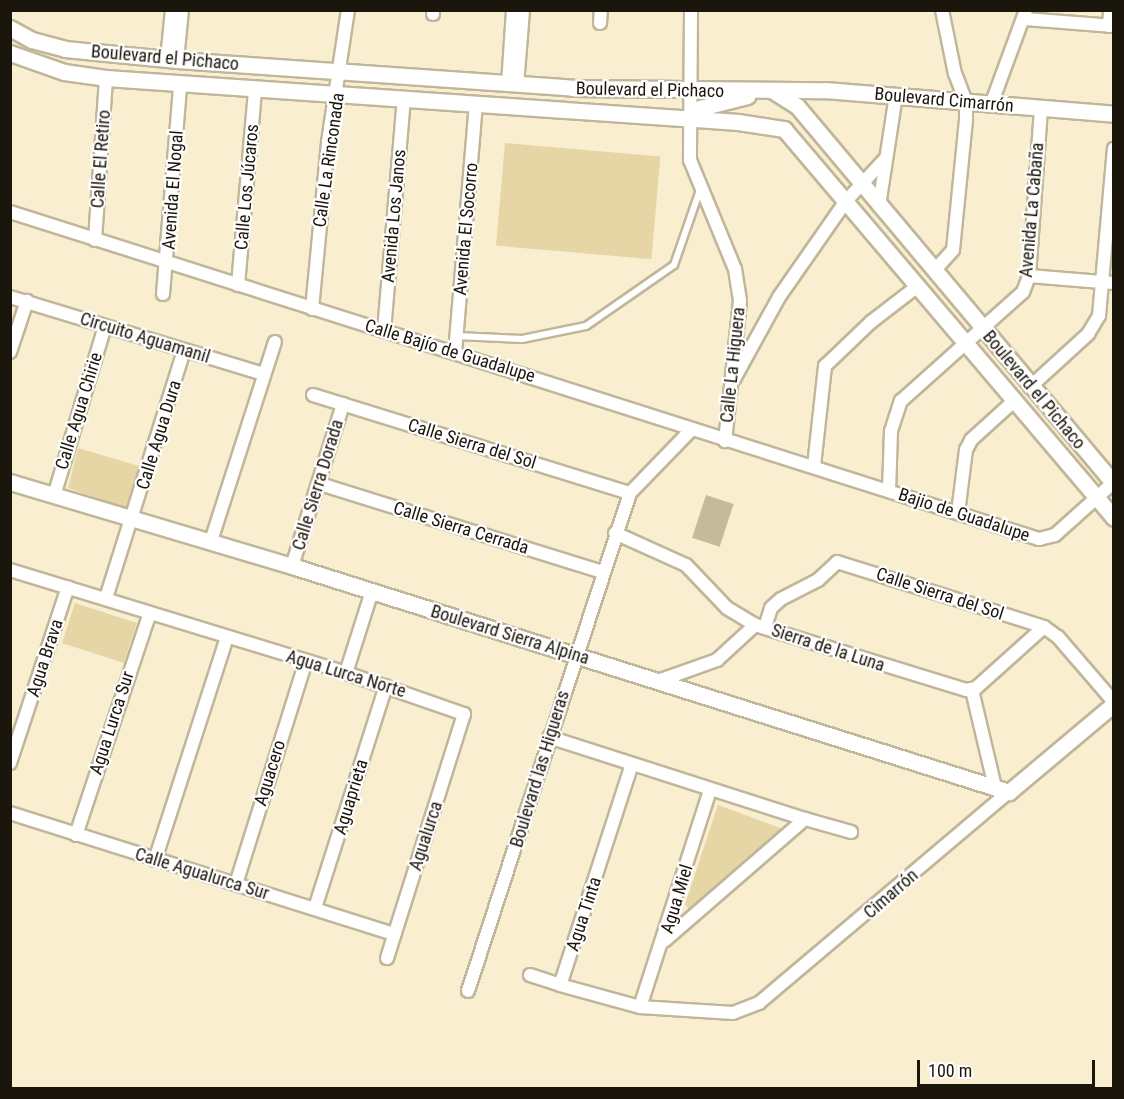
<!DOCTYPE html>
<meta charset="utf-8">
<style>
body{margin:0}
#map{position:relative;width:1124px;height:1099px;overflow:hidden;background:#f9eed0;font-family:"Roboto Condensed",sans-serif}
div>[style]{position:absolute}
.green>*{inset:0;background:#e6d6a6;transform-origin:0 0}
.building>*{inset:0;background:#c4ba9c;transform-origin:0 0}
.roads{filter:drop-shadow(2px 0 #c0b699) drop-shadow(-2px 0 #c0b699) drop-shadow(0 2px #c0b699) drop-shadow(0 -2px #c0b699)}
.service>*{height:6px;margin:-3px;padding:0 3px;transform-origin:3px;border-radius:3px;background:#fff}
.minor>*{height:12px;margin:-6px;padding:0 6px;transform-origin:6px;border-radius:6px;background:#fff}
.tertiary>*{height:15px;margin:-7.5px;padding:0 7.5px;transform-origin:7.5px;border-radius:7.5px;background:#fff}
span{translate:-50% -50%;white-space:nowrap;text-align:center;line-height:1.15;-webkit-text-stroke:4.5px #fff;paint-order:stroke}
.street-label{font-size:18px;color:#1a160b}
.frame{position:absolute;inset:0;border:12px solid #1a160b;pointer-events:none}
.scale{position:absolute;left:917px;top:1060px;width:178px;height:27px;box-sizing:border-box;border:3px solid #1a160b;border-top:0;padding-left:8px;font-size:18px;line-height:21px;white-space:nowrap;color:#1a160b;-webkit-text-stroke:4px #fff;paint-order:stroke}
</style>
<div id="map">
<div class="green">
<div style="left:505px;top:143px;width:156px;height:103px;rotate:5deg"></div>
<div style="clip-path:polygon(78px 448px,146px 468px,130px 510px,68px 488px)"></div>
<div style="left:75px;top:603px;width:65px;height:42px;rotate:18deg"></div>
<div style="clip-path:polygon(718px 805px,786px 830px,690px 911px,685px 904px)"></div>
</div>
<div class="building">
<div style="left:706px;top:495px;width:29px;height:45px;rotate:18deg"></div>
</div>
<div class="roads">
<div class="service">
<div style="left:457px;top:336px;width:65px;rotate:2.6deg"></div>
<div style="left:522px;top:339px;width:65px;rotate:-11.5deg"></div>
<div style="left:586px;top:326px;width:107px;rotate:-34.7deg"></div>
<div style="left:674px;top:265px;width:79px;rotate:-70.9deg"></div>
</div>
<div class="minor">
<div style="left:691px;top:10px;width:150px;rotate:90.4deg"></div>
<div style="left:690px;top:160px;width:118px;rotate:67.6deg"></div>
<div style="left:735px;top:269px;width:32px;rotate:81deg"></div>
<div style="left:740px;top:301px;width:141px;rotate:96.1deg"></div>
<div style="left:433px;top:14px;width:4px;rotate:-90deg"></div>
<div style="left:1025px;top:19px;width:89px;rotate:4.5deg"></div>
<div style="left:600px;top:23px;width:13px;rotate:-86deg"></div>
<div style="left:1109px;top:26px;width:16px;rotate:-86deg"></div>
<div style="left:167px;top:59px;width:49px;rotate:-84.2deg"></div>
<div style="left:177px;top:60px;width:50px;rotate:-84.3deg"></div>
<div style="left:508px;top:84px;width:74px;rotate:-86.1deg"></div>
<div style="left:517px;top:85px;width:75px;rotate:-85.4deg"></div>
<div style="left:991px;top:105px;width:101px;rotate:-69.8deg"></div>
<div style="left:879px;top:206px;width:112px;rotate:-81.3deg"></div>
<div style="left:10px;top:212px;width:1080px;rotate:17.63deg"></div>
<div style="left:1039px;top:539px;width:16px;rotate:-14deg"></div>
<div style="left:1055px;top:535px;width:79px;rotate:-41.9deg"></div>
<div style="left:95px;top:240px;width:162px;rotate:-86.1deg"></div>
<div style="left:934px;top:271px;width:28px;rotate:-48deg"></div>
<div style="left:953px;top:250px;width:131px;rotate:-84.3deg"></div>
<div style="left:966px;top:120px;width:18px;rotate:-90deg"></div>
<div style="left:966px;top:102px;width:30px;rotate:-111deg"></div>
<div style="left:955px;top:74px;width:65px;rotate:-101.5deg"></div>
<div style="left:1029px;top:276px;width:85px;rotate:4.7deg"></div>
<div style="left:238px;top:285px;width:196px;rotate:-85deg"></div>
<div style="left:163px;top:294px;width:210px;rotate:-85.3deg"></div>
<div style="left:10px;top:297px;width:265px;rotate:16.9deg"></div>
<div style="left:312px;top:309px;width:168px;rotate:-84.5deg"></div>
<div style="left:328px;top:142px;width:134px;rotate:-81.4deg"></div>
<div style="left:384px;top:331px;width:232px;rotate:-85.1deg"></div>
<div style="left:10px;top:352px;width:54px;rotate:-71.6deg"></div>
<div style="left:455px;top:353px;width:249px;rotate:-85.2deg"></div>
<div style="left:734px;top:379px;width:94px;rotate:-61.2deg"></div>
<div style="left:779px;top:297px;width:117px;rotate:-55.1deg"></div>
<div style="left:846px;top:201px;width:59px;rotate:-47.1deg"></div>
<div style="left:1030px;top:387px;width:79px;rotate:-42.4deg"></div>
<div style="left:1088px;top:334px;width:21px;rotate:-59deg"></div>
<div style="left:1099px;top:316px;width:168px;rotate:-84.9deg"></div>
<div style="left:313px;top:395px;width:332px;rotate:17.2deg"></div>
<div style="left:814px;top:466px;width:101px;rotate:-83.7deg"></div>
<div style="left:825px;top:366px;width:64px;rotate:-43.7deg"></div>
<div style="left:871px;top:322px;width:59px;rotate:-37.5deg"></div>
<div style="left:320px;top:484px;width:295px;rotate:17.3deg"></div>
<div style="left:889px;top:491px;width:60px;rotate:-88.1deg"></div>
<div style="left:891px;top:431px;width:32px;rotate:-72deg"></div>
<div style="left:901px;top:401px;width:164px;rotate:-41.8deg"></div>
<div style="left:1023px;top:292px;width:17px;rotate:-69deg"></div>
<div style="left:1029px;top:276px;width:168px;rotate:-85.9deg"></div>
<div style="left:54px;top:496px;width:177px;rotate:-73.3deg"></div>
<div style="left:958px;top:513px;width:64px;rotate:-82.8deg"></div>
<div style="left:966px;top:450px;width:11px;rotate:-63deg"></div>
<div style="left:971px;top:440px;width:58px;rotate:-42.2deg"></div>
<div style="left:615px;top:533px;width:78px;rotate:24.3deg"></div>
<div style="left:686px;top:565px;width:59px;rotate:46.4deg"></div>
<div style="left:727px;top:608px;width:33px;rotate:31deg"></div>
<div style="left:755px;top:625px;width:221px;rotate:17.1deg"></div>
<div style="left:966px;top:690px;width:10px;rotate:-11deg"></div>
<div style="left:976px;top:688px;width:91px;rotate:-41.9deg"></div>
<div style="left:211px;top:541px;width:209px;rotate:-72.2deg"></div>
<div style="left:292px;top:566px;width:170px;rotate:-72.5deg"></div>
<div style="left:10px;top:570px;width:351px;rotate:17deg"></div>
<div style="left:346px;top:673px;width:125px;rotate:19.2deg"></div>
<div style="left:464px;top:714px;width:256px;rotate:107.5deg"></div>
<div style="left:106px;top:598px;width:260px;rotate:-72.5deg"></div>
<div style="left:765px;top:627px;width:20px;rotate:-72deg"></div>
<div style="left:771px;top:608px;width:13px;rotate:-42deg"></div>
<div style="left:781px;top:599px;width:42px;rotate:-27.2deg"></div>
<div style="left:818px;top:580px;width:26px;rotate:-43deg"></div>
<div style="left:837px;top:562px;width:217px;rotate:17.4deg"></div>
<div style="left:1044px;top:627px;width:17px;rotate:36deg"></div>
<div style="left:1058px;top:637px;width:86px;rotate:49.3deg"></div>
<div style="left:346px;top:673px;width:86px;rotate:-72.4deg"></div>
<div style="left:658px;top:681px;width:63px;rotate:-19.6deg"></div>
<div style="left:717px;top:660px;width:52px;rotate:-42.6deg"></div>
<div style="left:972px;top:690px;width:100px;rotate:76.7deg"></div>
<div style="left:549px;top:737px;width:269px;rotate:17.8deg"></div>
<div style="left:805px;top:819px;width:186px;rotate:139.1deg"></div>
<div style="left:10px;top:763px;width:185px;rotate:-71.8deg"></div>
<div style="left:632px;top:764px;width:232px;rotate:108deg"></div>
<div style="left:560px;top:985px;width:83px;rotate:15.4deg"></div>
<div style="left:640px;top:1007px;width:93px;rotate:3.7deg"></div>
<div style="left:733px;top:1013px;width:28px;rotate:-21deg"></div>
<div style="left:759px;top:1003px;width:327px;rotate:-40.2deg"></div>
<div style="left:10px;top:813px;width:403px;rotate:17.5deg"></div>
<div style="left:805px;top:819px;width:48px;rotate:15.8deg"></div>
<div style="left:76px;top:835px;width:234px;rotate:-71.6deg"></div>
<div style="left:155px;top:860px;width:234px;rotate:-72.1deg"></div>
<div style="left:236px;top:884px;width:234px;rotate:-72.6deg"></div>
<div style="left:315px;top:908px;width:233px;rotate:-72.3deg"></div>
<div style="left:530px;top:975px;width:32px;rotate:18deg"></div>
<div style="left:468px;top:991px;width:524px;rotate:-71.98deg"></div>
<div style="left:630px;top:493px;width:88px;rotate:-45.9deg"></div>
<div style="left:640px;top:1007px;width:228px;rotate:-72.1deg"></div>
</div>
<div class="tertiary">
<div style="left:10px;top:28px;width:25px;rotate:29deg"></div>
<div style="left:32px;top:40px;width:34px;rotate:15deg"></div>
<div style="left:65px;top:49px;width:113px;rotate:5.6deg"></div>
<div style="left:177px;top:60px;width:397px;rotate:4deg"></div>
<div style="left:573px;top:88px;width:252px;rotate:0.5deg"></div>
<div style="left:825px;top:90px;width:290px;rotate:4.7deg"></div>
<div style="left:10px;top:53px;width:57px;rotate:19.4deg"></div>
<div style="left:64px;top:72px;width:42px;rotate:8.1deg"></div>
<div style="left:106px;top:78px;width:634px;rotate:3.98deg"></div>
<div style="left:738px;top:122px;width:47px;rotate:8.7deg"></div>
<div style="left:784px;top:129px;width:510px;rotate:49.69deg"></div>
<div style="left:773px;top:91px;width:28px;rotate:32deg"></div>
<div style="left:797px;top:106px;width:493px;rotate:50deg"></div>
<div style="left:690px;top:119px;width:15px;rotate:-48deg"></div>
<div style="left:700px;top:108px;width:49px;rotate:-14.3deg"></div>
<div style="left:10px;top:482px;width:294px;rotate:16.6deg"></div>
<div style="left:292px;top:566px;width:752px;rotate:17.49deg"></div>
<div style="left:1009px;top:792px;width:137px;rotate:-40deg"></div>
</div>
</div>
<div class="street-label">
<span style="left:165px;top:58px;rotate:5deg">Boulevard el Pichaco</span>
<span style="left:650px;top:90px;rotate:1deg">Boulevard el Pichaco</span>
<span style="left:944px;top:100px;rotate:5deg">Boulevard Cimarrón</span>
<span style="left:101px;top:159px;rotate:-86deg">Calle El Retiro</span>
<span style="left:329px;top:160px;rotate:-82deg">Calle La Rinconada</span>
<span style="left:247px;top:187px;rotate:-85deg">Calle Los Júcaros</span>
<span style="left:173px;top:190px;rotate:-86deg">Avenida El Nogal</span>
<span style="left:1032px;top:210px;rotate:-85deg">Avenida La Cabaña</span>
<span style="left:394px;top:216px;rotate:-85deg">Avenida Los Janos</span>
<span style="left:466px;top:229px;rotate:-85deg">Avenida El Socorro</span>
<span style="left:145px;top:338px;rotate:17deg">Circuito Aguamanil</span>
<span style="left:450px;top:351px;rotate:17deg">Calle Bajío de Guadalupe</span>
<span style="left:733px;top:365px;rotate:-84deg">Calle La Higuera</span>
<span style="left:1034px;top:390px;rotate:50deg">Boulevard el Pichaco</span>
<span style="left:79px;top:411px;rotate:-73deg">Calle Agua Chirie</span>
<span style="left:159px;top:435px;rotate:-73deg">Calle Agua Dura</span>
<span style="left:472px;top:444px;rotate:17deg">Calle Sierra del Sol</span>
<span style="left:318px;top:485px;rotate:-73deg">Calle Sierra Dorada</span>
<span style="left:964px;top:515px;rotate:18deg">Bajio de Guadalupe</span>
<span style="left:461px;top:528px;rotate:17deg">Calle Sierra Cerrada</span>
<span style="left:940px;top:594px;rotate:18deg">Calle Sierra del Sol</span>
<span style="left:510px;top:635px;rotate:17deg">Boulevard Sierra Alpina</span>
<span style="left:828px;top:648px;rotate:18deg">Sierra de la Luna</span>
<span style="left:45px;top:658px;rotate:-72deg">Agua Brava</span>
<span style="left:346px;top:674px;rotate:17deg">Agua Lurca Norte</span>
<span style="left:112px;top:723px;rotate:-72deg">Agua Lurca Sur</span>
<span style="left:540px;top:769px;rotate:-73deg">Boulevard las Higueras</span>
<span style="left:270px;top:773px;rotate:-73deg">Aguacero</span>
<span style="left:351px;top:797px;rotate:-73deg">Aguaprieta</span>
<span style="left:426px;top:836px;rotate:-72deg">Agualurca</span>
<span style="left:202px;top:874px;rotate:17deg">Calle Agualurca Sur</span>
<span style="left:891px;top:894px;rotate:-41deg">Cimarrón</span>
<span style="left:677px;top:899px;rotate:-73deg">Agua Miel</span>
<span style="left:584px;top:914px;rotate:-72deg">Agua Tinta</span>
</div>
<div class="frame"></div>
<div class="scale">100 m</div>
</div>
